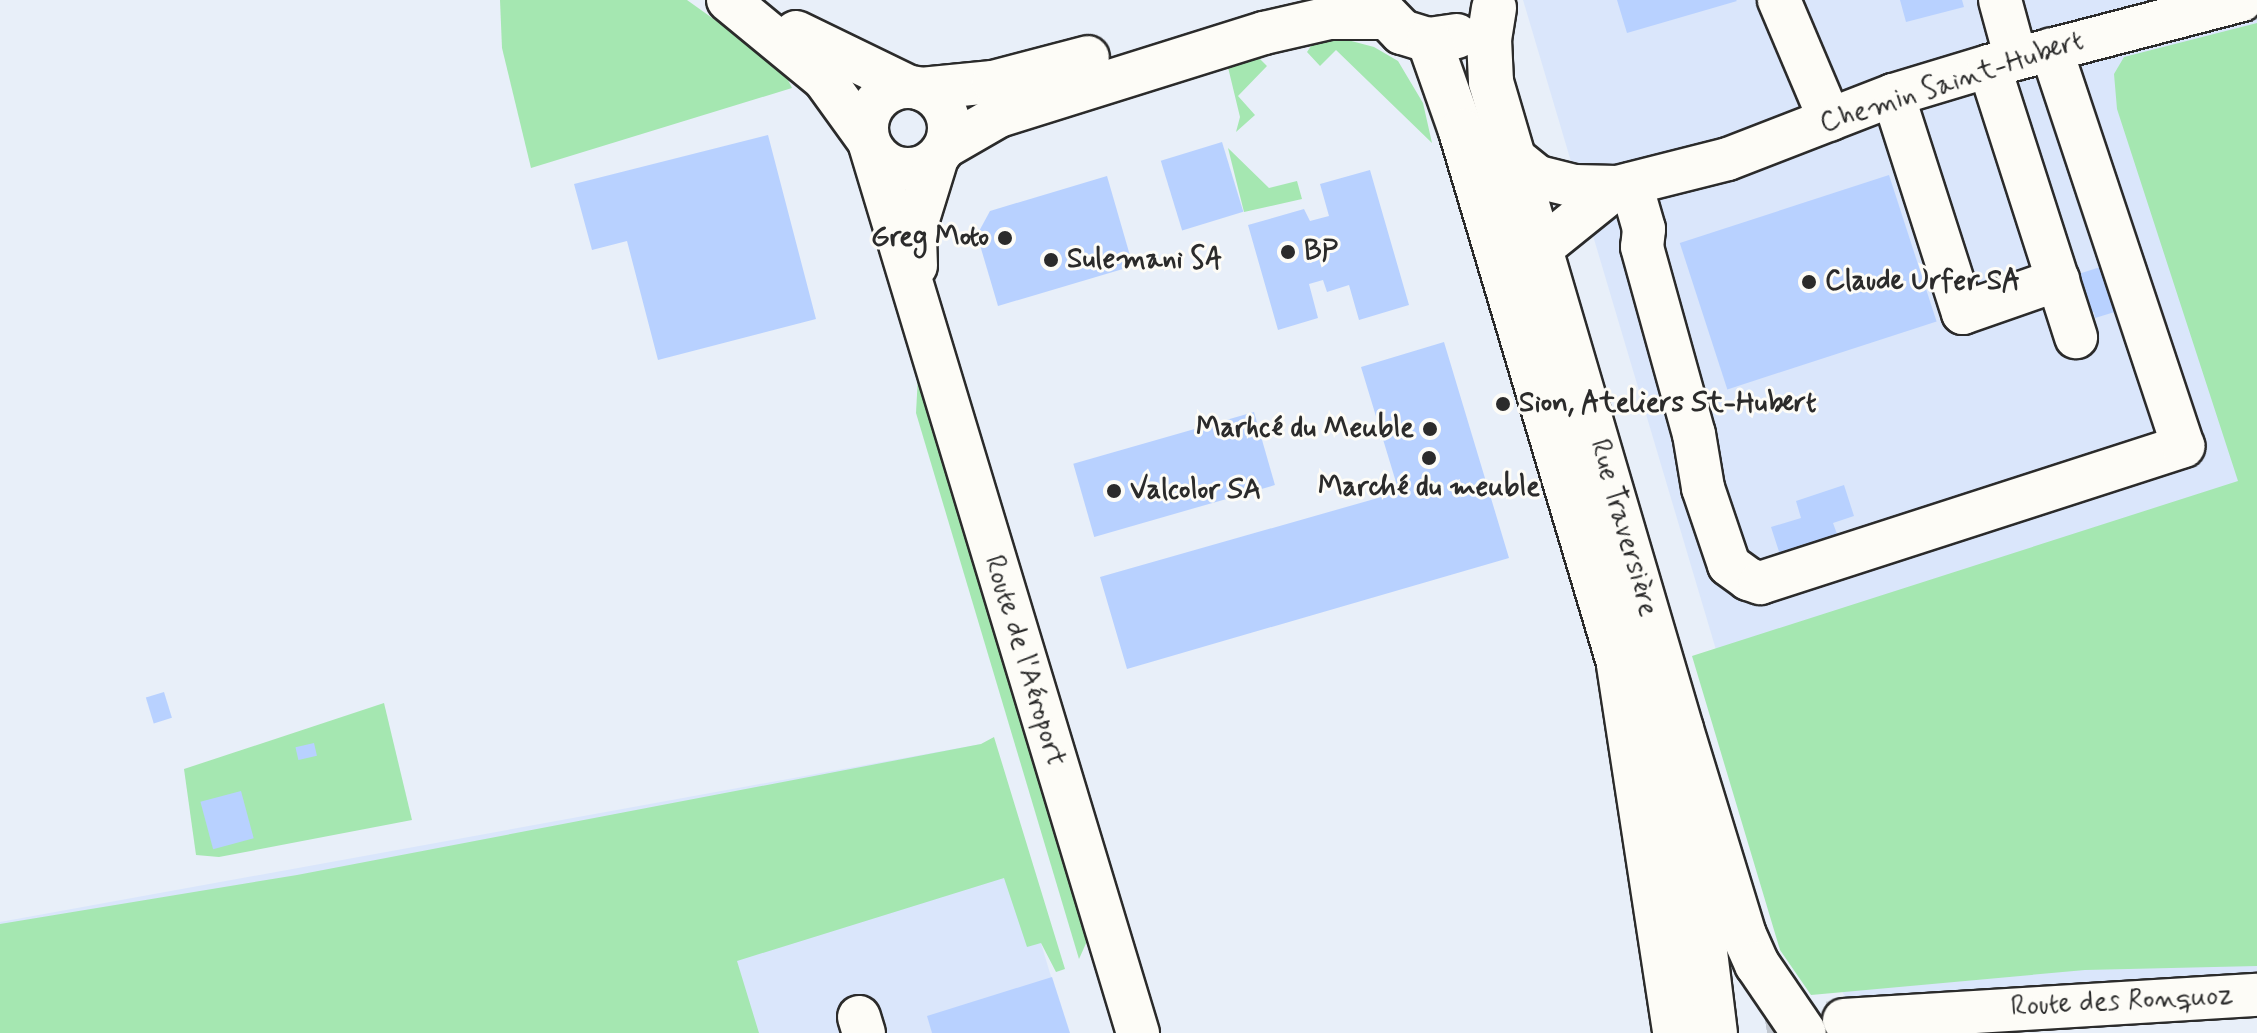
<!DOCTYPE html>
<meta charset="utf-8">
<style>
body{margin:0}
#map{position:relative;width:2257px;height:1033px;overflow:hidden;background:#e8eff9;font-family:Mynerve,sans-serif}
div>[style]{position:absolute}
.built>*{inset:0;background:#dae6fb}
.green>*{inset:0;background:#a5e7b1}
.building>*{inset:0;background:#b8d1ff;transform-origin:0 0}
.minor-tunnel>*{height:42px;margin-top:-21px;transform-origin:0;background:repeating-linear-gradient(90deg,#c2c8d0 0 42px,transparent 0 63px)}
.roads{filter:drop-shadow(2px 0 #2b2b2b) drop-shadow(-2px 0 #2b2b2b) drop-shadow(0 2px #2b2b2b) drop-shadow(0 -2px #2b2b2b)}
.minor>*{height:42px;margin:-21px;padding:0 21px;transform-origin:21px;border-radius:21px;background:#fdfcf7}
.minor>.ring{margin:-21px;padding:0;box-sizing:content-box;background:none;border:42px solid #fdfcf7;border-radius:50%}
.major>*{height:44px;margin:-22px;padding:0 22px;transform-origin:22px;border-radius:22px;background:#fdfcf7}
.highway>*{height:44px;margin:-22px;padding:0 22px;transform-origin:22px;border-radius:22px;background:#fdfcf7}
.dots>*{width:22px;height:22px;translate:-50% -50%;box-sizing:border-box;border:4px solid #fdfcf7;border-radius:50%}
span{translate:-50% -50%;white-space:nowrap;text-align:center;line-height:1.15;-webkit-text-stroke:6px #fdfcf7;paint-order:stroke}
.street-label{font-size:28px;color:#2b2b2b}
.poi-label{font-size:28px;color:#2b2b2b;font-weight:700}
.right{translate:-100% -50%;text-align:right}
.left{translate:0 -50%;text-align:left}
</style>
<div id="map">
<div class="built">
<div style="clip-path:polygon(1523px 0,2257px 0,2257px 977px,1851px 1004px,1801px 936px)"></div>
<div style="clip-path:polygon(981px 744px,1068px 1033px,0 1033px,0 922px)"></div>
</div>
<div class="green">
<div style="clip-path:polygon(500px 0,687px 0,782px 68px,792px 88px,531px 168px,502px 48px)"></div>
<div style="clip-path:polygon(2257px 23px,2257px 966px,2085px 970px,1811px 995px,1780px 950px,1692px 656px,2238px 481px,2117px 109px,2114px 74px,2124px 57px)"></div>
<div style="clip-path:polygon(1340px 38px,1374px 47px,1398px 61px,1423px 103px,1432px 143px,1336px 50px,1320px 66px,1307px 52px,1313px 43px)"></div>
<div style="clip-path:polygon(1254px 53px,1267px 66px,1238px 96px,1255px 115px,1236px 132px,1240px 117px,1226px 59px)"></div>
<div style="clip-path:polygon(1228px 148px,1269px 188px,1297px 181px,1302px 199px,1244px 212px)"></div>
<div style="clip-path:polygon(918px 376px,1088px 939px,1079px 959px,916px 413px)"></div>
<div style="clip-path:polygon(384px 703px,412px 820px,219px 857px,196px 855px,184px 769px)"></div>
<div style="clip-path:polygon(994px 737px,1065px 969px,1056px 972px,1041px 943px,1027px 947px,1004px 878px,737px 961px,759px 1033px,0 1033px,0 924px,297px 875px,981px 744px)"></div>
</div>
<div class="building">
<div style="clip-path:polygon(1617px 0,1736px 0,1737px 1px,1627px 33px)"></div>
<div style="clip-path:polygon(1900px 0,1962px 0,1964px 7px,1906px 22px)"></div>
<div style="clip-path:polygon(768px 135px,816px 319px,658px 360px,627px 241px,592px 250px,574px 184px)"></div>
<div style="left:1222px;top:142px;width:73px;height:64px;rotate:73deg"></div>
<div style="clip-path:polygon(1370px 170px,1409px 305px,1359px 320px,1349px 285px,1327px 292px,1323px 280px,1309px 284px,1318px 318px,1278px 330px,1248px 225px,1304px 209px,1310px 221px,1329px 216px,1320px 184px)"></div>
<div style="left:1889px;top:175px;width:154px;height:220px;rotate:72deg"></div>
<div style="clip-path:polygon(1107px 176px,1133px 266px,998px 306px,977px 235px,990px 211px)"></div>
<div style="clip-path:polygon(2116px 262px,2118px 311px,2095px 318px,2094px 312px,2080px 316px,2069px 277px)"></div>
<div style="clip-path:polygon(1444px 342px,1509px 558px,1127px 669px,1100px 577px,1399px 492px,1361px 367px)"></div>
<div style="left:1254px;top:412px;width:76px;height:188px;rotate:74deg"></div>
<div style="clip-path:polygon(1844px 485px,1854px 516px,1833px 523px,1841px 545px,1783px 564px,1771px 527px,1801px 518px,1796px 501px)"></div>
<div style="left:164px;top:692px;width:27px;height:19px;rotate:73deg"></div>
<div style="left:314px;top:743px;width:13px;height:19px;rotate:77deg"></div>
<div style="left:241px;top:791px;width:49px;height:42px;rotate:75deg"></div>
<div style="clip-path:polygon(1052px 977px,1070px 1033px,932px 1033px,927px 1016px)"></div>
</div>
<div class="minor-tunnel">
<div style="left:1767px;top:1033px;width:66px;rotate:-9.6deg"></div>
</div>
<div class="roads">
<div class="minor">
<div style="left:728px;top:0;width:124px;rotate:39.5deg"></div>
<div style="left:824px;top:79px;width:75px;rotate:54.2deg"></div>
<div style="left:1779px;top:0;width:130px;rotate:67deg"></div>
<div style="left:2000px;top:0;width:61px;rotate:74.8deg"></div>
<div style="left:796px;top:32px;width:123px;rotate:25.9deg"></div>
<div style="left:1989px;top:66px;width:285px;rotate:72.2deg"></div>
<div class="ring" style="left:867px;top:87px;width:40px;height:40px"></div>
<div style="left:921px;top:89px;width:72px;rotate:-5.6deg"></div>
<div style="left:993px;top:82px;width:98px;rotate:-14.7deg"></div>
<div style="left:1893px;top:95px;width:229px;rotate:72.2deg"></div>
<div style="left:1963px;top:313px;width:101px;rotate:-19.2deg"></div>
<div style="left:870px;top:145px;width:928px;rotate:73.21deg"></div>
<div style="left:945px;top:147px;width:62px;rotate:-29.9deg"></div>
<div style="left:999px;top:116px;width:278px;rotate:-17.4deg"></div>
<div style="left:1264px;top:33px;width:67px;rotate:-13deg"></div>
<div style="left:1329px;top:18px;width:55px"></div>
<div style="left:1512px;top:156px;width:33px;rotate:39deg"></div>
<div style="left:1538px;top:177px;width:38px;rotate:14deg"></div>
<div style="left:1575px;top:186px;width:42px;rotate:1.4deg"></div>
<div style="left:1617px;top:187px;width:114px;rotate:-14.2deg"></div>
<div style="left:1728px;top:159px;width:177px;rotate:-21.2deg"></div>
<div style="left:1893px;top:95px;width:100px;rotate:-16.8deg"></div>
<div style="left:1989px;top:66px;width:261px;rotate:-14.6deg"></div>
<div style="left:1631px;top:184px;width:47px;rotate:73.9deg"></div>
<div style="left:1644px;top:229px;width:18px;rotate:96deg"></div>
<div style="left:1642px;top:247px;width:194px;rotate:74.5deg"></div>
<div style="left:1694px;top:434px;width:55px;rotate:80.5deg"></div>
<div style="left:1703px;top:488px;width:81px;rotate:71.3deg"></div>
<div style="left:1729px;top:565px;width:24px;rotate:36deg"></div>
<div style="left:1748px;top:579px;width:13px;rotate:18deg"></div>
<div style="left:1760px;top:583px;width:445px;rotate:-17.9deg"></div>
<div style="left:2183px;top:446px;width:418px;rotate:-108.4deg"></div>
<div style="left:1539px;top:250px;width:100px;rotate:-38.9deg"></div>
<div style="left:916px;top:266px;width:37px;rotate:-92deg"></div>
<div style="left:915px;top:229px;width:74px;rotate:-72.8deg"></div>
<div style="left:859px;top:1017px;width:17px;rotate:73deg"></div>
<div style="left:1844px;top:1020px;width:414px;rotate:-3.5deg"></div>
</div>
<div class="major">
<div style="left:1371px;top:0;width:45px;rotate:45.9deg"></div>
<div style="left:1402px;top:32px;width:28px;rotate:17deg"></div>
<div style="left:1429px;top:40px;width:28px;rotate:-8deg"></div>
<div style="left:1494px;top:8px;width:31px;rotate:99deg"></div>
<div style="left:1489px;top:39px;width:43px;rotate:87.3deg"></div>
<div style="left:1491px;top:82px;width:674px;rotate:73.63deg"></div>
<div style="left:1681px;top:729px;width:215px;rotate:73deg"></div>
<div style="left:1744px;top:935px;width:32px;rotate:66deg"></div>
<div style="left:1757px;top:964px;width:83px;rotate:55.7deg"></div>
<div style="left:1429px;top:40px;width:96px;rotate:70.6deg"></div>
<div style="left:1461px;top:131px;width:856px;rotate:73.45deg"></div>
<div style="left:1705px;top:952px;width:82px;rotate:83deg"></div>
</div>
<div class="highway">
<div style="left:1619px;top:665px;width:372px;rotate:81.3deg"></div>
</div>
</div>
<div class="dots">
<div style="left:1005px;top:238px;background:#2b2b2b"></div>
<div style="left:1288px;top:252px;background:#2b2b2b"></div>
<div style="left:1051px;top:260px;background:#2b2b2b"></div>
<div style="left:1809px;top:282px;background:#2b2b2b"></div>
<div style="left:1503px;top:404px;background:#2b2b2b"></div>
<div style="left:1430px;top:429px;background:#2b2b2b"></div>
<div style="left:1429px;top:458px;background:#2b2b2b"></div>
<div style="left:1114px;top:491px;background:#2b2b2b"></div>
</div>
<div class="street-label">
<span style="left:1952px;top:83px;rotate:-18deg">Chemin Saint-Hubert</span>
<span style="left:1623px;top:528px;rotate:74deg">Rue Traversière</span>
<span style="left:1024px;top:661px;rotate:73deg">Route de l'Aéroport</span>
<span style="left:2122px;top:1002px;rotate:-3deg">Route des Ronquoz</span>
</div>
<div class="poi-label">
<span class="right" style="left:989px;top:238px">Greg Moto</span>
<span class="left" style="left:1304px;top:252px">BP</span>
<span class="left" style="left:1067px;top:260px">Sulemani SA</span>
<span class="left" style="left:1825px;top:282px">Claude Urfer SA</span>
<span class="left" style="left:1519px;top:404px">Sion, Ateliers St-Hubert</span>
<span class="right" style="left:1414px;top:429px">Marhcé du Meuble</span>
<span style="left:1429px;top:488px">Marché du meuble</span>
<span class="left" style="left:1130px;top:491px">Valcolor SA</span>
</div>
</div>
